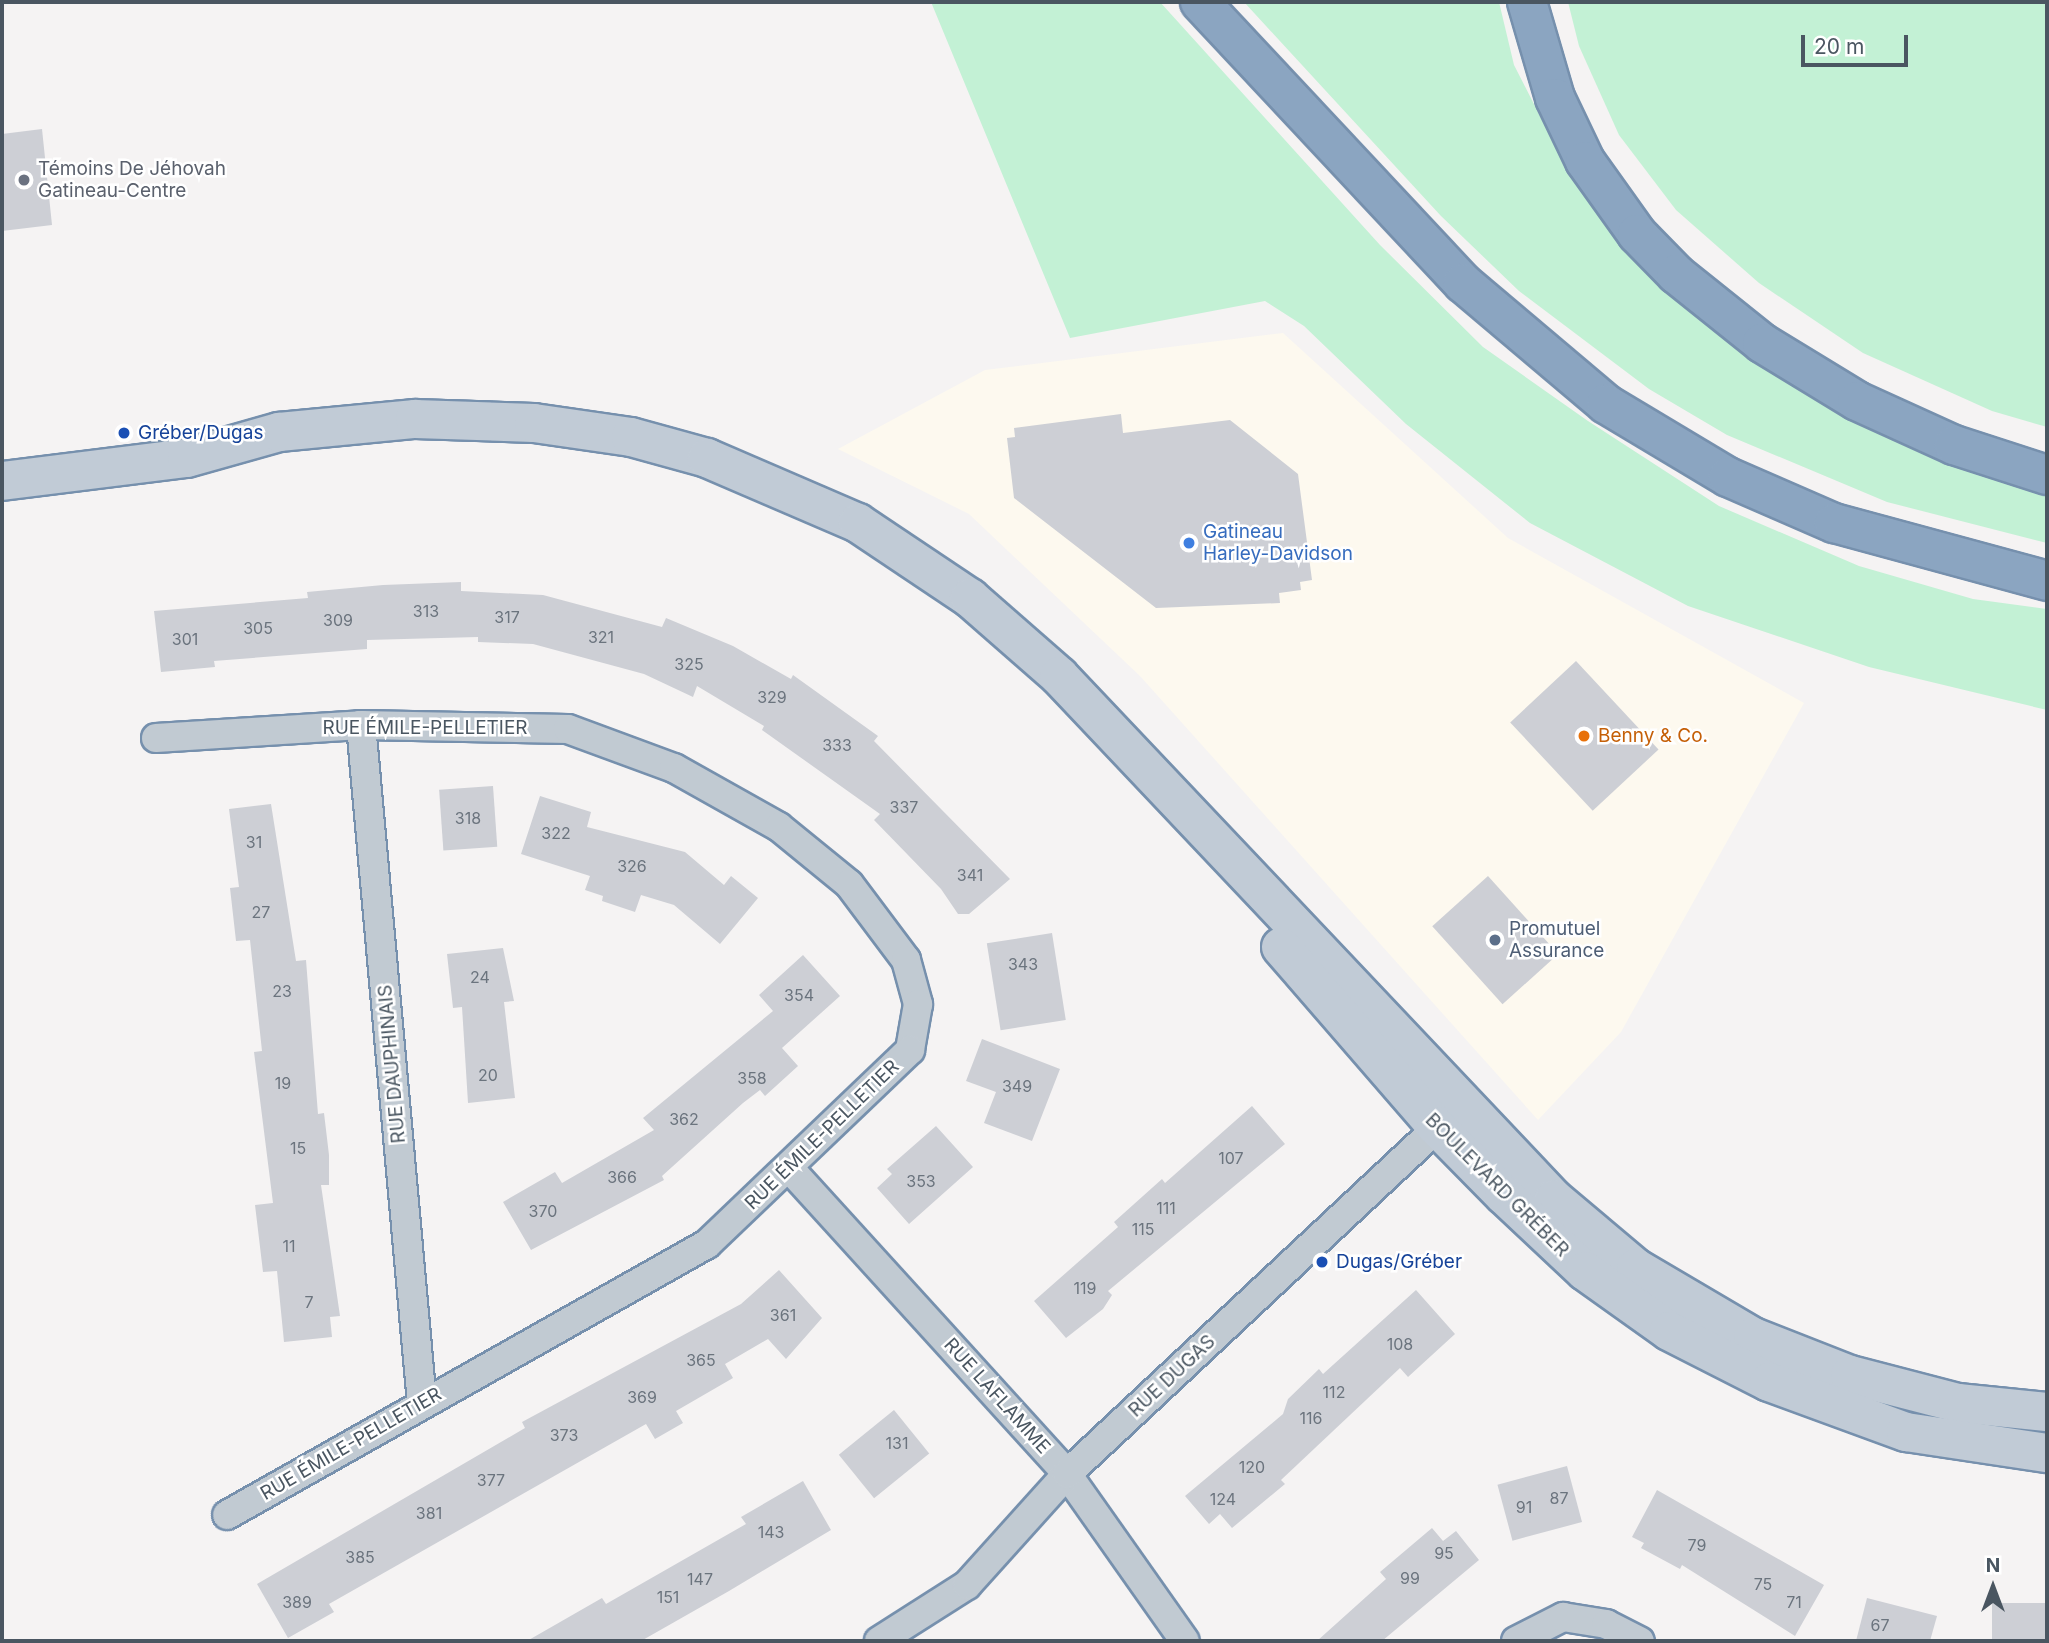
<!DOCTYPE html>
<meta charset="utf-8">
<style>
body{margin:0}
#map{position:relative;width:2049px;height:1643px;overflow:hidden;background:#f5f3f3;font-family:Inter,sans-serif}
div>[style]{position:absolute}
.commercial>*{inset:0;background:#fdf9ef}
.green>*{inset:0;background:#c3f1d5}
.building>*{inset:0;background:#cdcfd5;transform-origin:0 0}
.roads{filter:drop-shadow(2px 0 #7690ad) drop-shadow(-2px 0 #7690ad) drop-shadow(0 2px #7690ad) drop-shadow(0 -2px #7690ad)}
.street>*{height:28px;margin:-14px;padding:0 14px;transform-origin:14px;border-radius:14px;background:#c1cad2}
.secondary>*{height:38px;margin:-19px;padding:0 19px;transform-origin:19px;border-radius:19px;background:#c1cbd6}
.highway>*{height:38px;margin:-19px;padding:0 19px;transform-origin:19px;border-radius:19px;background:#8ba5c1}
.dots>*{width:19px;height:19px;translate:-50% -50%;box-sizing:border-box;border:4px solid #fff;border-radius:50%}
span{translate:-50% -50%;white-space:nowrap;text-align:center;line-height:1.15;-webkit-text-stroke:5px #fff;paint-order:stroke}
.number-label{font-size:16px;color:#6b747e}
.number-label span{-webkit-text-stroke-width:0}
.worship-label{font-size:19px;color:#5b616d}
.left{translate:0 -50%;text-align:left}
.transit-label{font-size:19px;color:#164399}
.shop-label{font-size:19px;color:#366cbe}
.street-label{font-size:19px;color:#4a5661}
.food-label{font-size:19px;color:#c56008}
.service-label{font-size:19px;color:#4e5e75}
.frame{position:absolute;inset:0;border:4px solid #4a5661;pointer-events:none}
.north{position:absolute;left:1958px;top:1552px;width:70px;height:70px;-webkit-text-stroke:5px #fff;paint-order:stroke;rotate:0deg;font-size:19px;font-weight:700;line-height:28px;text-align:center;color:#4a5661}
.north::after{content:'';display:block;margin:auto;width:24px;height:32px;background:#4a5661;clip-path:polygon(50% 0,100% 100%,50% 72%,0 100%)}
.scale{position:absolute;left:1801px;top:35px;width:107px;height:32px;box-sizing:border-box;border:4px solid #4a5661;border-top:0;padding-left:9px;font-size:21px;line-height:24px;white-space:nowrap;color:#4a5661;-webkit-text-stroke:5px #fff;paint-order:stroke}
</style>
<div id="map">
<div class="commercial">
<div style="clip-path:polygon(1283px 333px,1508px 538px,1804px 703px,1621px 1032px,1538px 1120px,1140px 676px,969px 514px,838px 449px,985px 370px)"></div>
</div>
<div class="green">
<div style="clip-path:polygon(931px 2px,1160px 2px,1380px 245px,1483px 347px,1588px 421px,1719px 506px,1859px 566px,1973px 599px,2047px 609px,2047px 710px,1869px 667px,1688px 606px,1530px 523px,1406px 424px,1304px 326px,1265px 301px,1070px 338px)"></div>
<div style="clip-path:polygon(1244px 2px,1499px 2px,1514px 65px,1565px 165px,1641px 266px,1938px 455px,2047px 494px,2047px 543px,1887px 502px,1727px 435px,1649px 389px,1519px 291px,1441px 216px)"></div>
<div style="clip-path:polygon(1568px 2px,2047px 2px,2047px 427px,1992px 411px,1863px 353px,1759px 283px,1676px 210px,1619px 135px,1579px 46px)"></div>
</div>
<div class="building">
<div style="clip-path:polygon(42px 129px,52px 225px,2px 231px,2px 134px)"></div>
<div style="clip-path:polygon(1121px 414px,1123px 433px,1230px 420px,1298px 474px,1312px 580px,1300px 582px,1301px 590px,1279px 593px,1280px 603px,1156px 608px,1014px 498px,1007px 438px,1015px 437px,1014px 428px)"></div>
<div style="clip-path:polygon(461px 582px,461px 591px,543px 595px,662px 627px,666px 618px,733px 646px,791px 679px,793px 675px,878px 736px,874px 741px,1010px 879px,969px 914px,958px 914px,941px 889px,874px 820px,880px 814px,762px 730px,764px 726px,697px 686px,693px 697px,644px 674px,533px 644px,478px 642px,478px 637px,367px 640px,367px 649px,214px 661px,215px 667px,161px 672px,154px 611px,308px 598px,307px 592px,383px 585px)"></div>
<div style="left:1576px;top:661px;width:121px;height:90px;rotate:47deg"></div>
<div style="left:493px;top:786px;width:61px;height:54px;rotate:86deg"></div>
<div style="clip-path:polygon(540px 796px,591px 812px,587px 827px,685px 852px,724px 885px,731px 876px,758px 898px,720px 944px,674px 905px,641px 895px,635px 912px,602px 901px,603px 896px,585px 890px,590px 876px,521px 854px)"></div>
<div style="clip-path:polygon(271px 804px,296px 961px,306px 960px,318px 1114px,324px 1113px,329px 1155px,329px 1185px,321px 1185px,340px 1316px,330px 1317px,332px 1337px,284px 1342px,277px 1271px,263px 1272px,255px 1205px,273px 1203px,254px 1052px,262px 1051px,250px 940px,236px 941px,230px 888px,239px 887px,229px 809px)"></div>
<div style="left:1488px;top:876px;width:105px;height:75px;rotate:48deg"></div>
<div style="left:1052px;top:933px;width:88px;height:66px;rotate:81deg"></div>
<div style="clip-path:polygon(503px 948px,514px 1001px,504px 1002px,515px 1098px,468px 1103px,462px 1007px,453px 1008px,447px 954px)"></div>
<div style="clip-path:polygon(803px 955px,840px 996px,782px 1048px,798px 1066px,765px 1096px,760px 1090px,743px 1103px,662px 1176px,664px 1180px,531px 1250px,503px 1202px,555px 1172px,562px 1183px,654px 1130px,643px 1118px,773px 1011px,759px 995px)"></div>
<div style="clip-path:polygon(982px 1039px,1060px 1069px,1032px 1141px,984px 1123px,996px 1092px,966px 1081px)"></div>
<div style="clip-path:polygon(1252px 1106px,1285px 1144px,1108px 1291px,1112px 1295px,1103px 1309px,1066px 1338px,1034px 1301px,1118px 1227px,1114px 1222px,1162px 1179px,1165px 1183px)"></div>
<div style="clip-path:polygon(936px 1126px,973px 1167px,909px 1224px,877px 1188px,892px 1174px,887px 1169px)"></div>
<div style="clip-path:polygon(779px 1270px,822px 1318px,786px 1359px,768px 1339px,725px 1364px,733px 1378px,676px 1411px,683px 1423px,655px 1439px,646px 1424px,329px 1604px,334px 1612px,288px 1638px,257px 1584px,525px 1428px,522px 1422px,741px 1304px)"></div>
<div style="clip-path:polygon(1416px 1290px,1455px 1334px,1408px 1377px,1400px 1368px,1281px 1480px,1285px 1484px,1232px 1528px,1220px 1514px,1209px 1524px,1185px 1496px,1283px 1414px,1288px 1399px,1319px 1369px,1323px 1374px)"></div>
<div style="left:894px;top:1410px;width:56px;height:71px;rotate:51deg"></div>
<div style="left:1567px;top:1466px;width:58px;height:72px;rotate:75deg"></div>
<div style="clip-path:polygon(803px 1481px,831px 1530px,729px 1591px,641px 1641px,527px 1641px,602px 1598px,606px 1604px,746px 1524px,741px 1517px)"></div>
<div style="clip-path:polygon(1657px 1490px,1824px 1585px,1795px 1636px,1682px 1565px,1680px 1569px,1641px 1548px,1644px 1543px,1632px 1537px)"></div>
<div style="clip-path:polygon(1432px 1528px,1443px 1541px,1456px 1531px,1479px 1560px,1382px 1641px,1317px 1641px,1386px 1579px,1380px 1572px)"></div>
<div style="clip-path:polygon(1867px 1598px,1937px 1616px,1930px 1641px,1856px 1641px)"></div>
<div style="left:2047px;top:1603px;width:38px;height:55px;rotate:90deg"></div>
</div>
<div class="roads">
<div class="street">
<div style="left:361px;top:725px;width:681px;rotate:84.86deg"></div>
<div style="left:156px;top:738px;width:205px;rotate:-3.6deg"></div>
<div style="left:361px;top:725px;width:207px;rotate:1.1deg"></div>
<div style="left:568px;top:729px;width:113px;rotate:20.2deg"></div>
<div style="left:674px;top:768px;width:120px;rotate:29.3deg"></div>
<div style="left:779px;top:827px;width:90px;rotate:39.2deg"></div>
<div style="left:849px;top:884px;width:95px;rotate:53.1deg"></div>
<div style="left:906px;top:960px;width:46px;rotate:74.7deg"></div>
<div style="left:918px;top:1004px;width:47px;rotate:99.9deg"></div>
<div style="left:910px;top:1050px;width:281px;rotate:136.3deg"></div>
<div style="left:707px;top:1244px;width:551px;rotate:150.55deg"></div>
<div style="left:789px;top:1168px;width:413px;rotate:47.7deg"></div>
<div style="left:1067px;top:1474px;width:204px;rotate:54.8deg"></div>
<div style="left:879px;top:1641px;width:104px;rotate:-32.5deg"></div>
<div style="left:967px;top:1585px;width:149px;rotate:-48deg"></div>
<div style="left:1067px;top:1474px;width:527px;rotate:-43.08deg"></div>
<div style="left:1516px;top:1641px;width:53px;rotate:-27.1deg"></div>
<div style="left:1563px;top:1617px;width:44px;rotate:9.2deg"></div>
<div style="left:1606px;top:1624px;width:38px;rotate:27deg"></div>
</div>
<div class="secondary">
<div style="left:2px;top:481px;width:186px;rotate:-7.1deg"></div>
<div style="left:187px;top:458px;width:96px;rotate:-15.8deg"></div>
<div style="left:279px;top:432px;width:137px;rotate:-5.5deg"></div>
<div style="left:415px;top:419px;width:119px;rotate:1.9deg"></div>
<div style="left:534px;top:423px;width:98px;rotate:8.2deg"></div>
<div style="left:631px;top:437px;width:79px;rotate:15.4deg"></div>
<div style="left:707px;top:458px;width:164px;rotate:23.3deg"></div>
<div style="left:858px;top:523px;width:135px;rotate:33.8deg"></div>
<div style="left:970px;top:598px;width:118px;rotate:41.2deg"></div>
<div style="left:1059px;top:676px;width:720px;rotate:46.58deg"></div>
<div style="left:1554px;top:1199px;width:107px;rotate:40.1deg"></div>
<div style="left:1636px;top:1268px;width:136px;rotate:30.5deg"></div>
<div style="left:1753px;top:1337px;width:104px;rotate:21.4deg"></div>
<div style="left:1850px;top:1375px;width:112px;rotate:14.5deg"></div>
<div style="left:1958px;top:1403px;width:89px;rotate:5.8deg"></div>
<div style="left:1281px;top:947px;width:237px;rotate:49.1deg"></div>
<div style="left:1436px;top:1126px;width:97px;rotate:45.4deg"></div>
<div style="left:1504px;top:1195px;width:111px;rotate:43.2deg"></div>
<div style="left:1585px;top:1271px;width:103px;rotate:35.5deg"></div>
<div style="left:1669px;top:1331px;width:112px;rotate:27deg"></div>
<div style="left:1769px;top:1382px;width:146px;rotate:20.1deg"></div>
<div style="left:1906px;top:1432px;width:143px;rotate:8.5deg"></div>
</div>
<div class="highway">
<div style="left:1200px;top:2px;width:385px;rotate:46.9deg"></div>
<div style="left:1463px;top:283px;width:187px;rotate:40.2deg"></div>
<div style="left:1606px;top:404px;width:142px;rotate:30.9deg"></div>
<div style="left:1728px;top:477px;width:116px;rotate:23.5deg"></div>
<div style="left:1834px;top:523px;width:221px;rotate:15.2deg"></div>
<div style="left:1527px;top:2px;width:100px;rotate:73.7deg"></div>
<div style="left:1555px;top:98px;width:70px;rotate:64.5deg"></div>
<div style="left:1585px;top:161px;width:90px;rotate:54.5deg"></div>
<div style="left:1637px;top:234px;width:56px;rotate:45.7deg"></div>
<div style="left:1676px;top:274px;width:110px;rotate:38.7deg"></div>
<div style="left:1762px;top:343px;width:111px;rotate:31.4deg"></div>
<div style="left:1857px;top:401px;width:107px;rotate:24.4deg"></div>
<div style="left:1954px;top:445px;width:98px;rotate:17.9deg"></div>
</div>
</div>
<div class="dots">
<div style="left:24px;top:180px;background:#6b7280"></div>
<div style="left:124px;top:433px;background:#1a4fb4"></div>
<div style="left:1189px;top:543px;background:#3f7fe0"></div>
<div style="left:1584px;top:736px;background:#e8710a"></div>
<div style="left:1495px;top:940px;background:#5c6f8a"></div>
<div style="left:1322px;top:1262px;background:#1a4fb4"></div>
</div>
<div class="number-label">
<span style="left:426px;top:611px">313</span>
<span style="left:507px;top:617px">317</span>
<span style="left:338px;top:620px">309</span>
<span style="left:258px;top:628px">305</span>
<span style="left:601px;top:637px">321</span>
<span style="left:185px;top:639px">301</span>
<span style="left:689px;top:664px">325</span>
<span style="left:772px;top:697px">329</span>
<span style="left:837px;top:745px">333</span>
<span style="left:904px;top:807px">337</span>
<span style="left:468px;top:818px">318</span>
<span style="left:556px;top:833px">322</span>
<span style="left:254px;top:842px">31</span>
<span style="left:632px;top:866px">326</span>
<span style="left:970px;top:875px">341</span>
<span style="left:261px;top:912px">27</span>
<span style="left:1023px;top:964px">343</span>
<span style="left:480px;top:977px">24</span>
<span style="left:282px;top:991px">23</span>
<span style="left:799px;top:995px">354</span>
<span style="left:488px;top:1075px">20</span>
<span style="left:752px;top:1078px">358</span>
<span style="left:283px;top:1083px">19</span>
<span style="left:1017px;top:1086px">349</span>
<span style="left:684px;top:1119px">362</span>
<span style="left:298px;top:1148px">15</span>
<span style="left:1231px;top:1158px">107</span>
<span style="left:622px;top:1177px">366</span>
<span style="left:921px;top:1181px">353</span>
<span style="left:1166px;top:1208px">111</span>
<span style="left:543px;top:1211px">370</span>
<span style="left:1143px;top:1229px">115</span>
<span style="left:289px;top:1246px">11</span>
<span style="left:1085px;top:1288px">119</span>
<span style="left:309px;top:1302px">7</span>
<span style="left:783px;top:1315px">361</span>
<span style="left:1400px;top:1344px">108</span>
<span style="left:701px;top:1360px">365</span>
<span style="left:1334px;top:1392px">112</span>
<span style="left:642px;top:1397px">369</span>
<span style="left:1311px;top:1418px">116</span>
<span style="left:564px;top:1435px">373</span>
<span style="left:897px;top:1443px">131</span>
<span style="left:1252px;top:1467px">120</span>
<span style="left:491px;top:1480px">377</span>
<span style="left:1559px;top:1498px">87</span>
<span style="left:1223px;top:1499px">124</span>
<span style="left:1524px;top:1507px">91</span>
<span style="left:429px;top:1513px">381</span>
<span style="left:771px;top:1532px">143</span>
<span style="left:1697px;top:1545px">79</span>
<span style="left:1444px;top:1553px">95</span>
<span style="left:360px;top:1557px">385</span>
<span style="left:1410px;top:1578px">99</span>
<span style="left:700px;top:1579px">147</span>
<span style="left:1763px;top:1584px">75</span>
<span style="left:668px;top:1597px">151</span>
<span style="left:297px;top:1602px">389</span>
<span style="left:1794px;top:1602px">71</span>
<span style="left:1880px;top:1625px">67</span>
</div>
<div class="worship-label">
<span class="left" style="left:38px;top:180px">Témoins De Jéhovah<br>Gatineau-Centre</span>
</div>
<div class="transit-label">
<span class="left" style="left:138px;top:433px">Gréber/Dugas</span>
<span class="left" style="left:1336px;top:1262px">Dugas/Gréber</span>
</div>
<div class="shop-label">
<span class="left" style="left:1203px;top:543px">Gatineau<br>Harley-Davidson</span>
</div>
<div class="street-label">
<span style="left:425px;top:728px">RUE ÉMILE-PELLETIER</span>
<span style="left:392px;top:1064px;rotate:-95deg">RUE DAUPHINAIS</span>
<span style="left:822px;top:1135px;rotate:-44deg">RUE ÉMILE-PELLETIER</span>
<span style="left:1497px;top:1185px;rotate:45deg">BOULEVARD GRÉBER</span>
<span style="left:1172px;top:1376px;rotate:-43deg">RUE DUGAS</span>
<span style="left:997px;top:1396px;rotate:48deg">RUE LAFLAMME</span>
<span style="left:351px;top:1444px;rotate:-30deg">RUE ÉMILE-PELLETIER</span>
</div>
<div class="food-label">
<span class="left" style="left:1598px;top:736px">Benny &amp; Co.</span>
</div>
<div class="service-label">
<span class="left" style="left:1509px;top:940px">Promutuel<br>Assurance</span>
</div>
<div class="frame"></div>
<div class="north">N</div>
<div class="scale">20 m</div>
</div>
